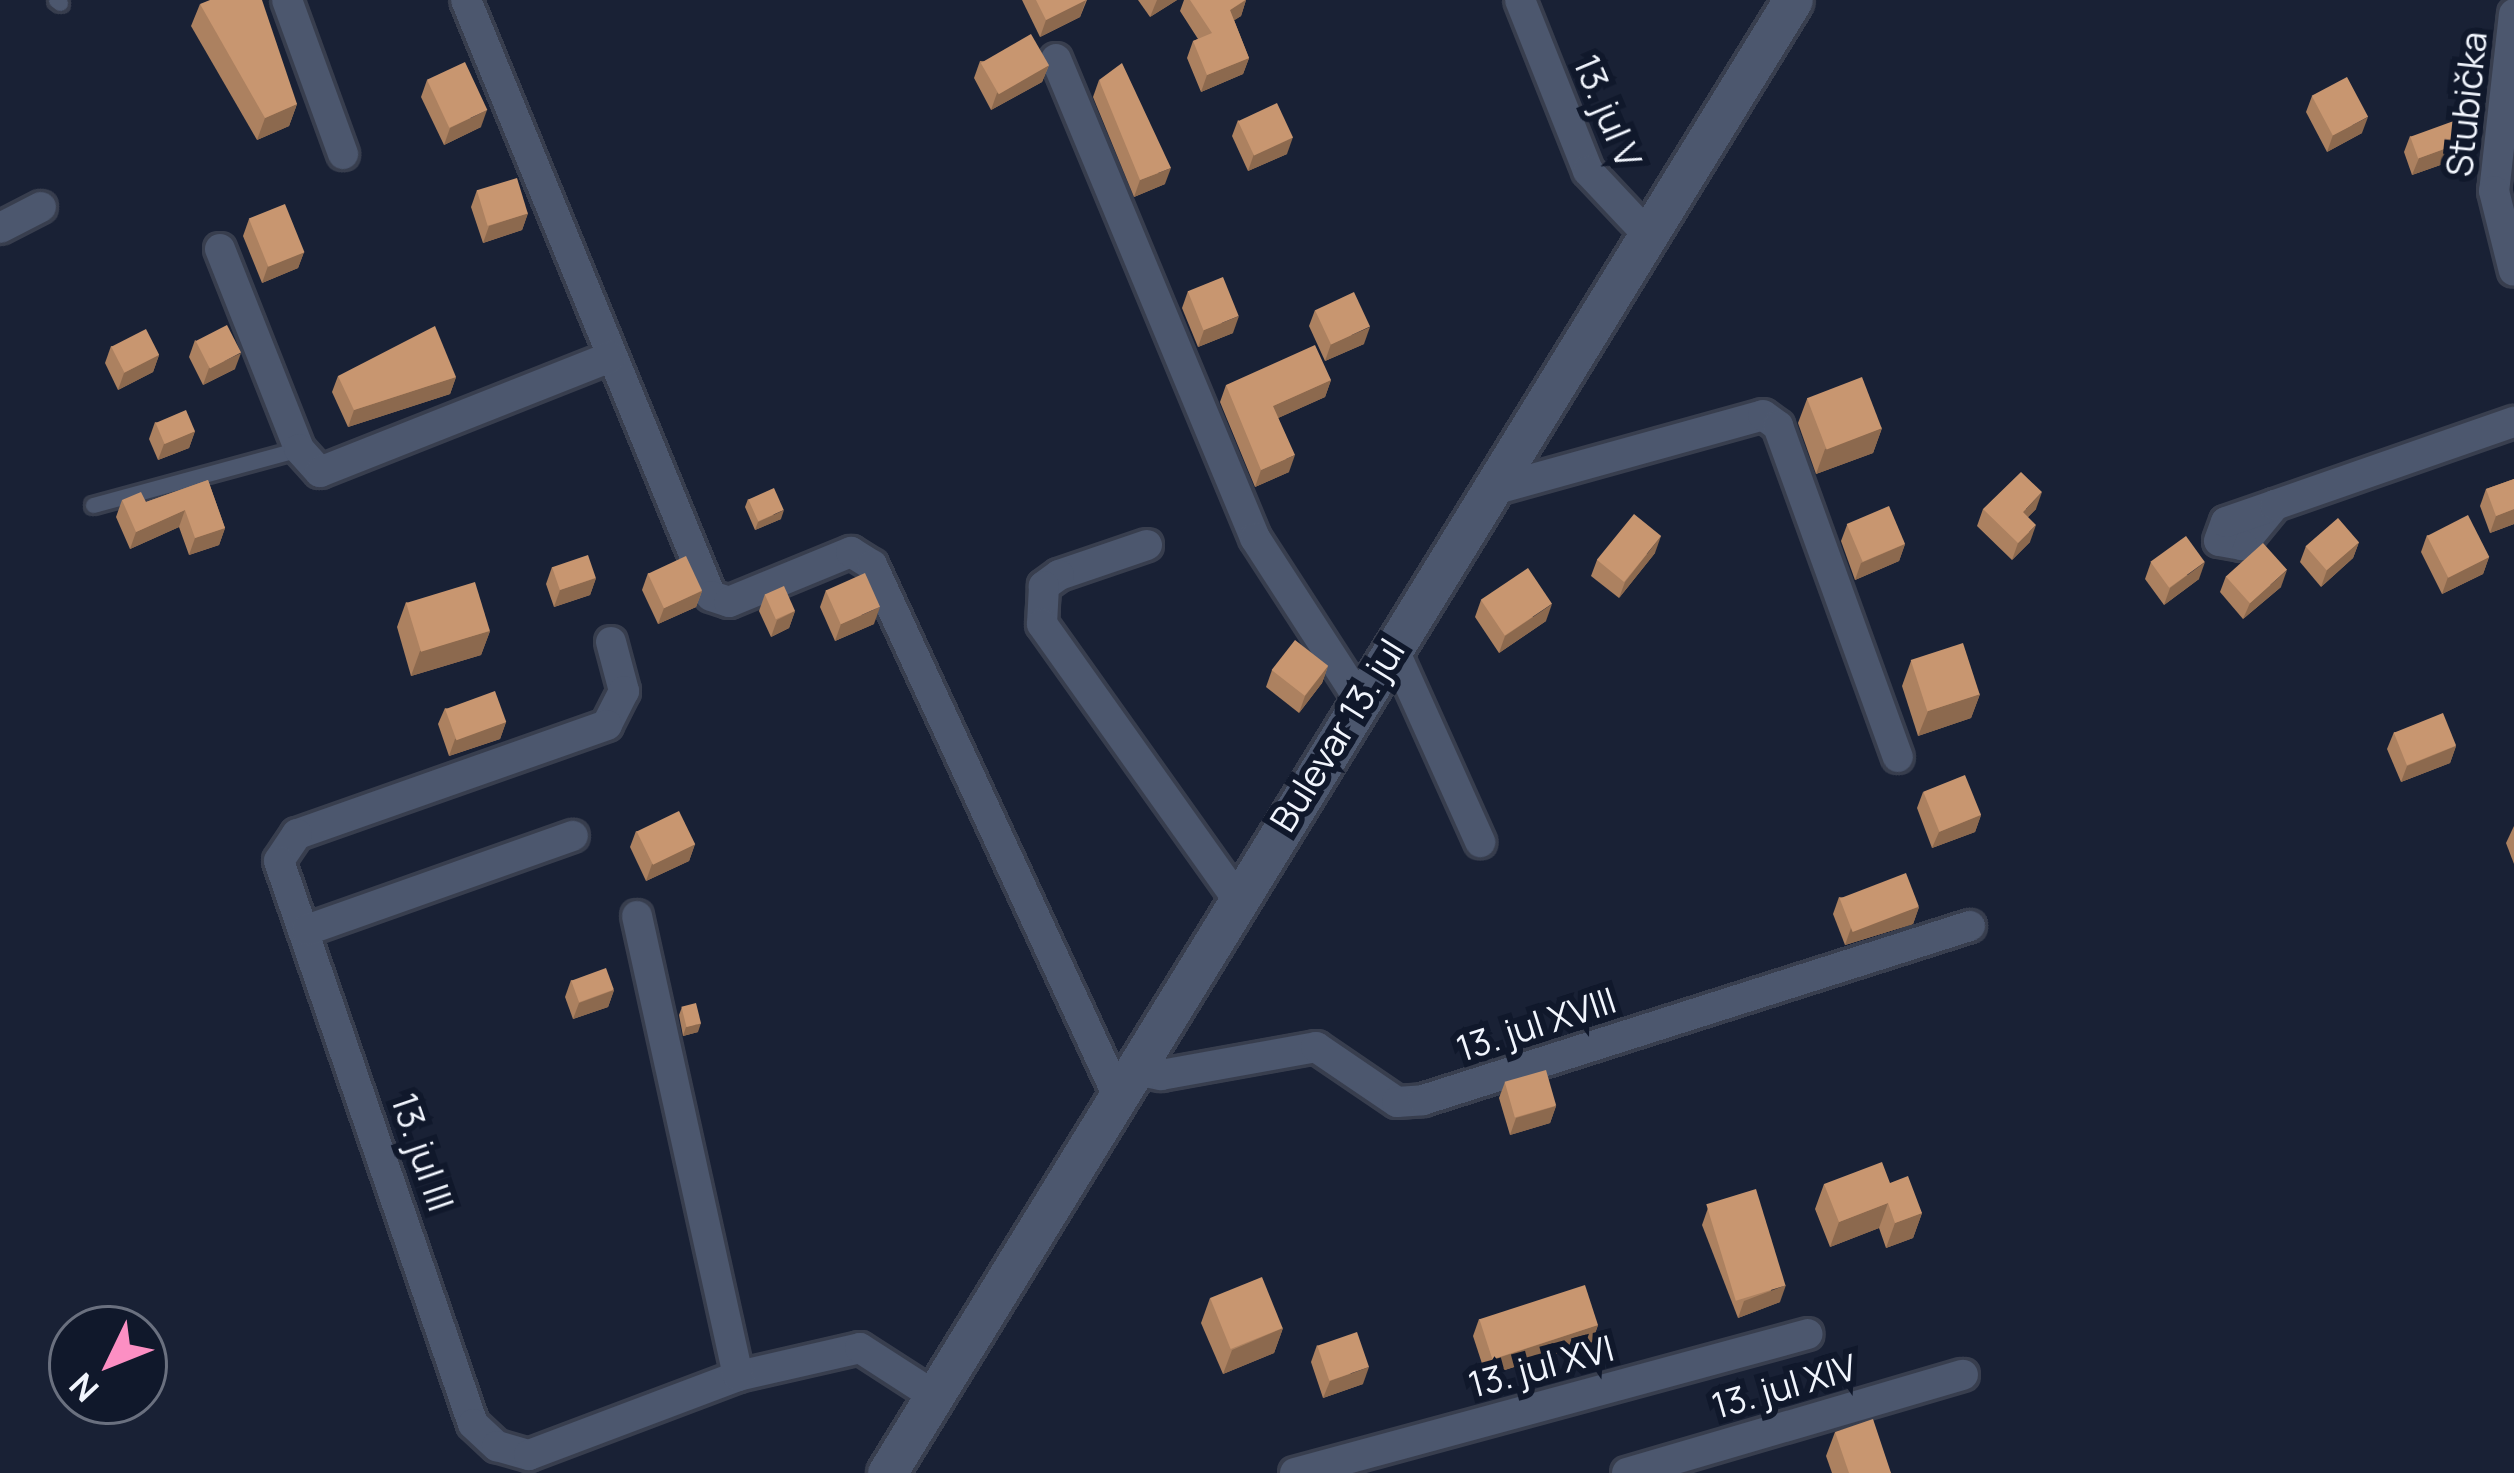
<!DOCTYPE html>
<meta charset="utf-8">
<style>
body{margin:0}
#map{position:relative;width:2514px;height:1473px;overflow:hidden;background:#192135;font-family:Manrope,sans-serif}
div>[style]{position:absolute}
.roads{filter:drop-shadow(3px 0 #383e4e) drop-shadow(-3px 0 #383e4e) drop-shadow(0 3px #383e4e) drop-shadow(0 -3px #383e4e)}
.lane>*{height:15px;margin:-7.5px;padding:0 7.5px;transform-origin:7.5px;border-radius:7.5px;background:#4c576e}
.street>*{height:30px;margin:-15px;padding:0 15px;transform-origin:15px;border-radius:15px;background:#4c576e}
.secondary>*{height:39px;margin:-19.5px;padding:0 19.5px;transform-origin:19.5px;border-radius:19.5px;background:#4c576e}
.wall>*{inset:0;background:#ac8160}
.shaded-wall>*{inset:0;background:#8c694e}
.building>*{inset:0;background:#c89670;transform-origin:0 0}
span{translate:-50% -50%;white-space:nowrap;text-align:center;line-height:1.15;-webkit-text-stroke:12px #10182b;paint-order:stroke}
.street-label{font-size:36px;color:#f1f5fd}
.north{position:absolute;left:48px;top:1305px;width:120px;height:120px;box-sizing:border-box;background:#10182b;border:3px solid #6a707f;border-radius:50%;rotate:227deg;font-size:33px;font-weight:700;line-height:48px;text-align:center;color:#f1f5fd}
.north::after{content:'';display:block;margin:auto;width:42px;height:54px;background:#fc8fc3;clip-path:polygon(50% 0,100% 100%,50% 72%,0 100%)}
</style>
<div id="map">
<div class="roads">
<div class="lane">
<div style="left:56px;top:0;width:5px;rotate:37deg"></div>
<div style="left:93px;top:505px;width:213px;rotate:-15.2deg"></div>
</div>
<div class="street">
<div style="left:287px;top:0;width:164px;rotate:70deg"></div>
<div style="left:466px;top:0;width:644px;rotate:67.65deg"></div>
<div style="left:711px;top:596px;width:19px;rotate:18deg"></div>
<div style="left:729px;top:602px;width:132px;rotate:-22.3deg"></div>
<div style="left:851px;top:552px;width:25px;rotate:32deg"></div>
<div style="left:872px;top:565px;width:583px;rotate:65.15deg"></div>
<div style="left:1520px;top:0;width:184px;rotate:68.3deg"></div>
<div style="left:1588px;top:171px;width:88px;rotate:46.8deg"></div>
<div style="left:2514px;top:14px;width:178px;rotate:96.4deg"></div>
<div style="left:2494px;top:191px;width:82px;rotate:76deg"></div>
<div style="left:1056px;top:59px;width:519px;rotate:67.44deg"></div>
<div style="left:1255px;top:538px;width:189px;rotate:57.1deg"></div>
<div style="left:0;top:228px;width:46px;rotate:-27.1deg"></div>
<div style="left:220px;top:249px;width:215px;rotate:68.4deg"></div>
<div style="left:299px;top:449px;width:31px;rotate:48deg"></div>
<div style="left:320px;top:472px;width:313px;rotate:-21.6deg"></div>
<div style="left:1493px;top:490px;width:280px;rotate:-15.5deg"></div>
<div style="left:1763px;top:415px;width:19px;rotate:36deg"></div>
<div style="left:1778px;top:426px;width:352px;rotate:70.1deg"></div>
<div style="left:2275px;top:505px;width:52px;rotate:129.5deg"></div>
<div style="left:2242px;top:545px;width:23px;rotate:-170deg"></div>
<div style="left:2219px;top:541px;width:20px;rotate:-70deg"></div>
<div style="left:2226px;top:522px;width:52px;rotate:-19.1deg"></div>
<div style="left:2275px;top:505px;width:253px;rotate:-19.2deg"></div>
<div style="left:1147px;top:545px;width:93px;rotate:161.2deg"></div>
<div style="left:1059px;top:575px;width:19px;rotate:144deg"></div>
<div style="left:1044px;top:586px;width:38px;rotate:93deg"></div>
<div style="left:1042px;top:624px;width:335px;rotate:54.6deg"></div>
<div style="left:611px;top:642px;width:51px;rotate:75.1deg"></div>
<div style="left:624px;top:691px;width:38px;rotate:117deg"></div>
<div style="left:607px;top:725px;width:329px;rotate:160.6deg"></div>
<div style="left:297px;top:834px;width:32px;rotate:124deg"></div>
<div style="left:279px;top:861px;width:595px;rotate:70.99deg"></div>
<div style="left:473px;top:1424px;width:33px;rotate:43deg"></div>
<div style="left:497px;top:1446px;width:33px;rotate:16deg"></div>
<div style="left:529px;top:1455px;width:223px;rotate:-20.7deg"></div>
<div style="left:738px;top:1376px;width:125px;rotate:-12.9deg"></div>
<div style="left:860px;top:1348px;width:87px;rotate:32.8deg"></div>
<div style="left:1393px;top:648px;width:213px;rotate:65.8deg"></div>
<div style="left:637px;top:916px;width:471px;rotate:77.6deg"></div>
<div style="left:307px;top:930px;width:282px;rotate:-19.5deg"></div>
<div style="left:1132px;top:1069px;width:30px;rotate:12deg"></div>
<div style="left:1161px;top:1075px;width:158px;rotate:-10.2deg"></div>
<div style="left:1316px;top:1047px;width:98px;rotate:34.2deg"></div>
<div style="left:1397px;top:1102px;width:26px;rotate:-4deg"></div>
<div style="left:1423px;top:1100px;width:574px;rotate:-17.65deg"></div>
<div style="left:1295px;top:1473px;width:531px;rotate:-15.16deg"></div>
<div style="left:1627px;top:1473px;width:350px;rotate:-16.3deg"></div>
</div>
<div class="secondary">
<div style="left:887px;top:1473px;width:1729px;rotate:-58.41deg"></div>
</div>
</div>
<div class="wall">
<div style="clip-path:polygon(1022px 0,1087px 0,1080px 17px,1040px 37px)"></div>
<div style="clip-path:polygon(1138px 0,1177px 0,1150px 17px)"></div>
<div style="clip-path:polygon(1184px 0,1246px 0,1241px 16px,1234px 20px,1249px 58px,1243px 74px,1201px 92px,1187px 58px,1193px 41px,1198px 39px,1180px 11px)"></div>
<div style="clip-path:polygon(200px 4px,297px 104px,289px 126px,257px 140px,191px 26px)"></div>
<div style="clip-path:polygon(980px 61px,1049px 65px,1042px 82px,991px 110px,974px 78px)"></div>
<div style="clip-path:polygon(427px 80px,481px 127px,444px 145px,421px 97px)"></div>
<div style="clip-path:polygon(1099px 80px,1165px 184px,1134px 197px,1093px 97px)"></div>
<div style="clip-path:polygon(2312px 96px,2362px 133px,2327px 152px,2306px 112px)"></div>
<div style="clip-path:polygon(1238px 120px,1287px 154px,1248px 171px,1232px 136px)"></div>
<div style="clip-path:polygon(2410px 136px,2463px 157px,2412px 175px,2404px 152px)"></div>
<div style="clip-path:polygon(477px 190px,528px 213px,522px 230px,483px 243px,471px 207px)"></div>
<div style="clip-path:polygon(249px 219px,304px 252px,298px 268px,262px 283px,243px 236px)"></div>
<div style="clip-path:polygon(1188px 291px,1233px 333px,1198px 347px,1182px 308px)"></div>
<div style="clip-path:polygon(1315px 310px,1364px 344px,1325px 361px,1309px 326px)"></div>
<div style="clip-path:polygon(195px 340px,235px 369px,203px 385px,189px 357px)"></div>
<div style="clip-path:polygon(111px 346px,159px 355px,153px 372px,118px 390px,105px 363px)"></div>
<div style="clip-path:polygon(338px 376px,456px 377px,450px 394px,348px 427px,332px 392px)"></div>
<div style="clip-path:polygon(1331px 380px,1325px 397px,1278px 418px,1289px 472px,1255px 487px,1220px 402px,1226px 385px)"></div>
<div style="clip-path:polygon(1807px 399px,1882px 428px,1873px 453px,1816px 474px,1798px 423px)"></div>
<div style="clip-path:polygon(155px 422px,195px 431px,189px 448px,158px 460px,149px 439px)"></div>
<div style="clip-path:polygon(2514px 479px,2514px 524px,2490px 533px,2480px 506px,2486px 489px)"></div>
<div style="clip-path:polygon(208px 480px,225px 528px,219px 545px,189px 555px,179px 527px,130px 549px,116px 517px,122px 500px,146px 502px)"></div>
<div style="clip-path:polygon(748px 499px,781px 519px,755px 530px,745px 507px)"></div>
<div style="clip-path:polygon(1983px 509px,2036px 509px,2028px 517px,2030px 542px,2012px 560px,1977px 526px)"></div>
<div style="clip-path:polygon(1847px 525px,1905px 544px,1899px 561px,1855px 580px,1841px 541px)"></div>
<div style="clip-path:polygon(2427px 535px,2489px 557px,2483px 574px,2442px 594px,2421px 552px)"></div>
<div style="clip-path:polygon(2359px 542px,2353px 558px,2321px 587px,2300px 562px,2306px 546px)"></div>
<div style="clip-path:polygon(1655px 553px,1619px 598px,1591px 576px,1597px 560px)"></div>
<div style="clip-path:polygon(2151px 562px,2199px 579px,2164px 605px,2145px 579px)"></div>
<div style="clip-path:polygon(552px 567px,596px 578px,590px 595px,554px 607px,546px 584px)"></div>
<div style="clip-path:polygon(648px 573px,702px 591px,696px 607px,658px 624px,642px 590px)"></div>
<div style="clip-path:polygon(2226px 576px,2281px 587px,2243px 619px,2220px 592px)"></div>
<div style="clip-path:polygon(826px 590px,874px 624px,835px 641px,820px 607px)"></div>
<div style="clip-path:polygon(765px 594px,795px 611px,789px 628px,771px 637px,759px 611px)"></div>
<div style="clip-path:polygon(1481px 600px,1546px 621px,1499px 653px,1475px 617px)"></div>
<div style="clip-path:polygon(406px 602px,490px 631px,481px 655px,411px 676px,397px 627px)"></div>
<div style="clip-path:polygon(1911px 661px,1980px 694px,1971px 718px,1918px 736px,1902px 686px)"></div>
<div style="clip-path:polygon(1328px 666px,1322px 683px,1299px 713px,1266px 687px,1272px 670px)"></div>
<div style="clip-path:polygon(445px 708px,506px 722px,500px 739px,449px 756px,438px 724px)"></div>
<div style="clip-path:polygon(2394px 732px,2456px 746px,2450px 763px,2401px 782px,2387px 749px)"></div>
<div style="clip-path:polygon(1923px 792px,1981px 815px,1975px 832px,1932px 848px,1917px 808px)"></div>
<div style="clip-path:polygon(2514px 826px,2514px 864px,2506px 843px)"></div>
<div style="clip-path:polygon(636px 831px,695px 844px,689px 861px,646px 881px,630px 847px)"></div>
<div style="clip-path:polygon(1839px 897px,1919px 907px,1913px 924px,1845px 945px,1833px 914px)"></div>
<div style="clip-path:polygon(571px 980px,614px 990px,608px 1007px,573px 1019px,565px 997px)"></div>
<div style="clip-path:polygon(682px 1007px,698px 1032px,683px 1036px,679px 1015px)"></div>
<div style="clip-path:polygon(1505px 1082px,1556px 1106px,1550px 1123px,1510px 1135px,1499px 1098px)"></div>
<div style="clip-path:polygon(1890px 1183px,1922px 1213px,1913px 1238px,1886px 1248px,1879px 1228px,1830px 1247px,1815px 1209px,1824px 1184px)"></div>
<div style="clip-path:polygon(1708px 1208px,1780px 1302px,1738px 1318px,1702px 1225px)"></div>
<div style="clip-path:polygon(1210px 1298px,1283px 1328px,1274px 1353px,1223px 1374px,1201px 1323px)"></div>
<div style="clip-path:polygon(1479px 1319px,1598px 1325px,1592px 1342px,1486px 1376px,1473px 1336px)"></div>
<div style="clip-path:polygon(1317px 1345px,1363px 1384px,1323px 1398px,1311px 1362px)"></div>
<div style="clip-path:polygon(1835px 1432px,1891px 1473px,1832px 1473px,1826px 1456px)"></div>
</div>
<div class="shaded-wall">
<div style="clip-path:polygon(1086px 0,1080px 17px,1040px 37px,1046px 20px)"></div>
<div style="clip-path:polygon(1157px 0,1177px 0,1150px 17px)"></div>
<div style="clip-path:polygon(1246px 0,1241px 16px,1224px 27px,1230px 10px)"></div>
<div style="clip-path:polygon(1249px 58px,1243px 74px,1201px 92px,1207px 75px)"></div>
<div style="clip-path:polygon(1049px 65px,1042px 82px,991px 110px,997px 93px)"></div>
<div style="clip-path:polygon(297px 104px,289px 126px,257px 140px,265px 118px)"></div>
<div style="clip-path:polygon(487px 110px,481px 127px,444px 145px,450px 128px)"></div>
<div style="clip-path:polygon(2368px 117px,2362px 133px,2327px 152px,2333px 135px)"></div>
<div style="clip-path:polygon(1293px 137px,1287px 154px,1248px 171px,1254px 154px)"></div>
<div style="clip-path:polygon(2470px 140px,2463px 157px,2412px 175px,2419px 158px)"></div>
<div style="clip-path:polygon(1171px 168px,1165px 184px,1134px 197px,1140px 180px)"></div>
<div style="clip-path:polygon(528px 213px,522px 230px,483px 243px,489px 226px)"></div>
<div style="clip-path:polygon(304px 252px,298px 268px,262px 283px,268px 266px)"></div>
<div style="clip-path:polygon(1239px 316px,1233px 333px,1198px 347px,1204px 330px)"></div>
<div style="clip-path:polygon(1370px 327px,1364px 344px,1325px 361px,1331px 344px)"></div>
<div style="clip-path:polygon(241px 353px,235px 369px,203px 385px,209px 368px)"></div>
<div style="clip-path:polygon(159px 355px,153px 372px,118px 390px,124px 373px)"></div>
<div style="clip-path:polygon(456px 377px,450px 394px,348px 427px,354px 410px)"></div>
<div style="clip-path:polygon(1331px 380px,1325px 397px,1267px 423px,1273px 406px)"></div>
<div style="clip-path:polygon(1882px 428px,1873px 453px,1816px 474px,1825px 449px)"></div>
<div style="clip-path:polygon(195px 431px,189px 448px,158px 460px,164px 444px)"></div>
<div style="clip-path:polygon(1295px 455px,1289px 472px,1255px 487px,1261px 470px)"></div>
<div style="clip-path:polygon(2042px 492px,2036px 509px,2016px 529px,2023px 512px)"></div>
<div style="clip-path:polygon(2514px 509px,2514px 524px,2490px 533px,2496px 516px)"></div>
<div style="clip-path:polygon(185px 510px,179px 527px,130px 549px,136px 532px)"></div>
<div style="clip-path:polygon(784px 510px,781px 519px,755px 530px,758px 522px)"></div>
<div style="clip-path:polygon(2036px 525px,2030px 542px,2012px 560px,2018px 543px)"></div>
<div style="clip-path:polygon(225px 528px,219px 545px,189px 555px,195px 538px)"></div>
<div style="clip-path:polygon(1661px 536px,1655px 553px,1619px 598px,1625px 582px)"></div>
<div style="clip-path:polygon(2359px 542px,2353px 558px,2321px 587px,2327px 570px)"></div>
<div style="clip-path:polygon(1905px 544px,1899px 561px,1855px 580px,1861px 563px)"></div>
<div style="clip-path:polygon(2489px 557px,2483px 574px,2442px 594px,2448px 577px)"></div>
<div style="clip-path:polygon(2205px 562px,2199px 579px,2164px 605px,2170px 588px)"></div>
<div style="clip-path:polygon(2287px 570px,2281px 587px,2243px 619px,2250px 603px)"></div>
<div style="clip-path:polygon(596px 578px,590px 595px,554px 607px,560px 590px)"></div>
<div style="clip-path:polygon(702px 591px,696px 607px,658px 624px,664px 608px)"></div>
<div style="clip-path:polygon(1552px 604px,1546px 621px,1499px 653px,1505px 636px)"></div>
<div style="clip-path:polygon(880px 607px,874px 624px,835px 641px,841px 624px)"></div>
<div style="clip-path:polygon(795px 611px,789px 628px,771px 637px,777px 620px)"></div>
<div style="clip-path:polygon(490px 631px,481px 655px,411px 676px,420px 651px)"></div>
<div style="clip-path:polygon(1328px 666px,1322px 683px,1299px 713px,1305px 696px)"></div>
<div style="clip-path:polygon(1980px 694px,1971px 718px,1918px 736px,1928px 711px)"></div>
<div style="clip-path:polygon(506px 722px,500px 739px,449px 756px,455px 739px)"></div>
<div style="clip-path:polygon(2456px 746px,2450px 763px,2401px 782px,2407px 766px)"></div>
<div style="clip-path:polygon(1981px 815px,1975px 832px,1932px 848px,1939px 832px)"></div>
<div style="clip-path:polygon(695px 844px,689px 861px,646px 881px,652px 864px)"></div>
<div style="clip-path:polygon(1919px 907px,1913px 924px,1845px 945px,1851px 928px)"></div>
<div style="clip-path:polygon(614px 990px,608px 1007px,573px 1019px,579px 1003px)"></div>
<div style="clip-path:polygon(701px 1023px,698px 1032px,683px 1036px,686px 1027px)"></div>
<div style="clip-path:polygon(1556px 1106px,1550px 1123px,1510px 1135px,1516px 1118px)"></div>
<div style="clip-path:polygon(1888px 1203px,1879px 1228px,1830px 1247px,1839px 1222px)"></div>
<div style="clip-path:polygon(1922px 1213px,1913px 1238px,1886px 1248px,1895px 1223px)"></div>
<div style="clip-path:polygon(1786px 1285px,1780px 1302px,1738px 1318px,1744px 1301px)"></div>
<div style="clip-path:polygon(1598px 1325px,1592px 1342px,1486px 1376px,1492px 1360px)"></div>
<div style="clip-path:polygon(1283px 1328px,1274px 1353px,1223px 1374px,1232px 1350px)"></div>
<div style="clip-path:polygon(1369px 1367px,1363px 1384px,1323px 1398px,1330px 1381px)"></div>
</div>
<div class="building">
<div style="clip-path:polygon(210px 0,262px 0,297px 104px,265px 118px,200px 4px)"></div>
<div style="clip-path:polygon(1036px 0,1086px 0,1046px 20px)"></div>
<div style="clip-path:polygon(1190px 0,1245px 0,1230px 10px,1249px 58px,1207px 75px,1193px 41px,1212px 33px)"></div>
<div style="left:1031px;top:34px;width:36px;height:58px;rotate:60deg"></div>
<div style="left:465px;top:62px;width:53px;height:42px;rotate:65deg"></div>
<div style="clip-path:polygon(1122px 63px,1171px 168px,1140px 180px,1099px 80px)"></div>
<div style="left:2347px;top:77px;width:45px;height:40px;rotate:62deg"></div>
<div style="left:1277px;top:103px;width:38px;height:43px;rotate:65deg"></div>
<div style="left:2462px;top:118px;width:23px;height:55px;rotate:70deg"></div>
<div style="left:517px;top:178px;width:37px;height:42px;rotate:73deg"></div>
<div style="left:285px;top:204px;width:52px;height:39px;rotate:68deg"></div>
<div style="left:1223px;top:277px;width:42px;height:38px;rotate:68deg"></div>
<div style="left:1354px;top:292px;width:38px;height:43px;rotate:65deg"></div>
<div style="left:227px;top:325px;width:31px;height:35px;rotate:63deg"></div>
<div style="clip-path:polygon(435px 326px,456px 377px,354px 410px,338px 376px)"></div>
<div style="left:146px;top:329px;width:29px;height:39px;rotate:63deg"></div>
<div style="clip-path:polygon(1315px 345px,1331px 380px,1273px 406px,1295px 455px,1261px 470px,1226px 385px)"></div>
<div style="left:1862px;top:377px;width:55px;height:59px;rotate:69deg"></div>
<div style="left:186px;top:410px;width:23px;height:33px;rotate:67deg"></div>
<div style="clip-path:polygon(2021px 472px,2042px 492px,2023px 512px,2036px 525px,2018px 543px,1983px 509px)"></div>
<div style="clip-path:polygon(2514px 479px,2514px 509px,2496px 516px,2486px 489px)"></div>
<div style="clip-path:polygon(208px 480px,225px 528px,195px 538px,185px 510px,136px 532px,122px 500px,141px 492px,146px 502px)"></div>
<div style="left:774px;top:488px;width:24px;height:28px;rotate:66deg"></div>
<div style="left:1889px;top:506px;width:41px;height:46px;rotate:67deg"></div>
<div style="left:1634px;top:514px;width:35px;height:59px;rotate:39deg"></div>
<div style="left:2468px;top:515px;width:47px;height:46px;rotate:63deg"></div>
<div style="left:2338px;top:518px;width:32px;height:43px;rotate:49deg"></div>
<div style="left:2186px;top:536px;width:32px;height:44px;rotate:54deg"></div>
<div style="left:2263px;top:543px;width:36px;height:50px;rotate:48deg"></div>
<div style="left:588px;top:555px;width:24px;height:38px;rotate:71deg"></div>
<div style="left:686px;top:556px;width:38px;height:42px;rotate:65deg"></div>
<div style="left:1528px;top:568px;width:43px;height:57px;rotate:56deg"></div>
<div style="left:865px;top:573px;width:37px;height:43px;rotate:66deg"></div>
<div style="left:475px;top:582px;width:51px;height:72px;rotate:73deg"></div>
<div style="left:784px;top:586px;width:27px;height:21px;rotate:66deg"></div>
<div style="left:1295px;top:640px;width:42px;height:38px;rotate:38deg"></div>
<div style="left:1963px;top:643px;width:54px;height:55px;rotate:72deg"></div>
<div style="left:495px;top:691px;width:33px;height:53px;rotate:70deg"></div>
<div style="left:2443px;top:713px;width:35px;height:53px;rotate:68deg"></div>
<div style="left:1965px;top:775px;width:43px;height:45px;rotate:68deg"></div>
<div style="left:679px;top:811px;width:37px;height:47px;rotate:64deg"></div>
<div style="left:1906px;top:873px;width:36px;height:71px;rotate:69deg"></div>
<div style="left:606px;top:968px;width:23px;height:37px;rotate:70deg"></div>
<div style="left:696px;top:1003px;width:21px;height:15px;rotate:76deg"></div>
<div style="left:1546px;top:1070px;width:37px;height:43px;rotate:74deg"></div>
<div style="clip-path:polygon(1882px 1162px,1890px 1183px,1908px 1176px,1922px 1213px,1895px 1223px,1888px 1203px,1839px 1222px,1824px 1184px)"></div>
<div style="left:1756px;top:1189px;width:101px;height:52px;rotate:73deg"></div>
<div style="left:1262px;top:1277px;width:55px;height:56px;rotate:68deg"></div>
<div style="left:1585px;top:1285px;width:42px;height:111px;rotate:72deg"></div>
<div style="left:1357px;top:1332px;width:37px;height:42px;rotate:71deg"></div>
<div style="clip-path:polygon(1873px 1419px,1891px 1473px,1849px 1473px,1835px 1432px)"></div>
</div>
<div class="street-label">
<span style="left:2466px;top:104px;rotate:-84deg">Stubička</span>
<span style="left:1608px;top:111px;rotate:67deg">13. jul V</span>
<span style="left:1337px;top:735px;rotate:-58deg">Bulevar 13. jul</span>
<span style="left:1536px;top:1024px;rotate:-18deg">13. jul XVIII</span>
<span style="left:423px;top:1152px;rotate:71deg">13. jul III</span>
<span style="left:1541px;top:1366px;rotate:-15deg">13. jul XVI</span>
<span style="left:1784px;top:1386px;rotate:-16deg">13. jul XIV</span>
</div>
<div class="north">N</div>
</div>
